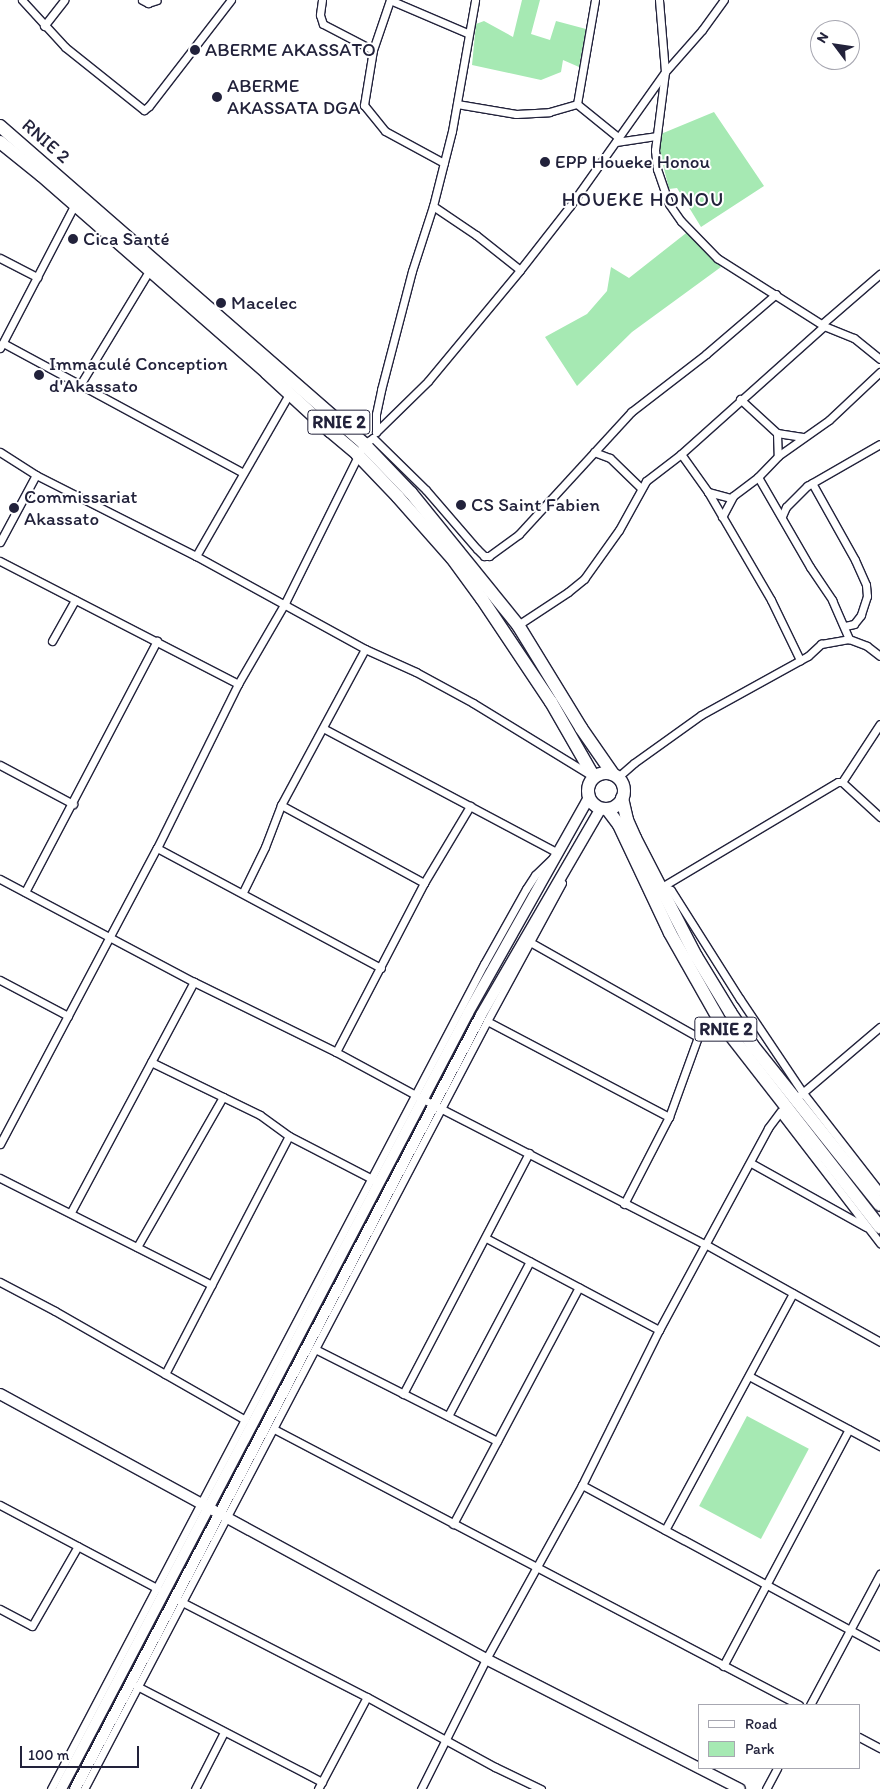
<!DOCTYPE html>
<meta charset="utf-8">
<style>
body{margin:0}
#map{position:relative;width:880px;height:1789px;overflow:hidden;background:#fff;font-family:Itim,sans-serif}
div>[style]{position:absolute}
.green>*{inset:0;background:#a6e9b3;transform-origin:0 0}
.roads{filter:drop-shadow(1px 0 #22223b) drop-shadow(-1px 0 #22223b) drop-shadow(0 1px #22223b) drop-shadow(0 -1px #22223b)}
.street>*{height:7px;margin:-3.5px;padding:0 3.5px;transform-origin:3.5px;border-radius:3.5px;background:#fff}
.secondary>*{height:10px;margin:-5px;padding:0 5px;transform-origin:5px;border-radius:5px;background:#fff}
.highway>*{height:12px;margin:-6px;padding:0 6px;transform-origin:6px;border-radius:6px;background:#fff}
.highway>.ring{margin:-6px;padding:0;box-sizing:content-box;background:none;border:12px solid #fff;border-radius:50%}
.dots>*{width:14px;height:14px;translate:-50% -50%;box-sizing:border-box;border:2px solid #fff;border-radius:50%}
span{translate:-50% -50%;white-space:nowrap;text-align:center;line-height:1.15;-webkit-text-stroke:4px #fff;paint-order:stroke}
.shield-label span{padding:1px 4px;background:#fff;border:1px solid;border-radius:4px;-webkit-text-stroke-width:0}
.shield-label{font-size:18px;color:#22223b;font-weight:700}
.poi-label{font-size:19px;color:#22223b}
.left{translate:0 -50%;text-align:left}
.street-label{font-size:19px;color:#22223b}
.neighbourhood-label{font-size:20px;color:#22223b;letter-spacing:1px}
.legend{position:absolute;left:698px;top:1704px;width:162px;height:65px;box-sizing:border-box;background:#fff;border:1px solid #a7a7b1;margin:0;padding:6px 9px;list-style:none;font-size:15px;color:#22223b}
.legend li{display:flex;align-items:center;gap:10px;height:25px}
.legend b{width:25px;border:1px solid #a7a7b1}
.north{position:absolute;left:810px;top:20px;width:50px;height:50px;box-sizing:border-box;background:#fff;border:1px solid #a7a7b1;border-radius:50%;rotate:301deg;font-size:14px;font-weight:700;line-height:20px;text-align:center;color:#22223b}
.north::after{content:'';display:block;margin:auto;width:18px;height:22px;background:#22223b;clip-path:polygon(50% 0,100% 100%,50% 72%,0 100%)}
.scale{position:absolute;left:20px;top:1746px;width:119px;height:22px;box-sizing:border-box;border:2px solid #22223b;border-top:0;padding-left:6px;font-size:15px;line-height:18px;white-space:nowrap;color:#22223b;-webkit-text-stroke:4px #fff;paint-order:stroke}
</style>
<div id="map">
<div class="green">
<div style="clip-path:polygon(522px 0,540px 0,531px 34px,550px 40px,556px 21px,586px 29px,579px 67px,563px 60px,561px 72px,541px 80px,472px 65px,476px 24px,484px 21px,513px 37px)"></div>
<div style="clip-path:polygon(714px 112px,764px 186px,701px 227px,677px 188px,669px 189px,656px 136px)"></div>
<div style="clip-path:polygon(690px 230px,721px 267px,632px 332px,577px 386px,545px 337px,587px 314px,607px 291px,611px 267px,629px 278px)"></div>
<div style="left:747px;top:1416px;width:70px;height:102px;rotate:28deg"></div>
</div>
<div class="roads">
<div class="street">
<div style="left:22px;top:0;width:64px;rotate:47.5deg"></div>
<div style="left:65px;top:47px;width:101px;rotate:38.6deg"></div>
<div style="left:144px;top:110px;width:6px;rotate:-39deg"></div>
<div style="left:149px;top:106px;width:134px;rotate:-52.3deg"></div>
<div style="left:142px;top:0;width:7px;rotate:27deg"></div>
<div style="left:148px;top:3px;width:9px;rotate:-18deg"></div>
<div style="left:322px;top:0;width:15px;rotate:98deg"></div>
<div style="left:320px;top:15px;width:9px;rotate:72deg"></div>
<div style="left:323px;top:24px;width:56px;rotate:27.5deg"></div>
<div style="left:390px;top:0;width:53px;rotate:108.8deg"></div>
<div style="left:373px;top:50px;width:56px;rotate:99.3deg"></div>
<div style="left:364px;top:105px;width:33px;rotate:51deg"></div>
<div style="left:385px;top:131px;width:67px;rotate:28.5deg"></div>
<div style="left:390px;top:0;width:84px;rotate:23.2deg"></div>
<div style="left:659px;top:0;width:72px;rotate:85.2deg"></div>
<div style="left:665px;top:72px;width:79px;rotate:97.3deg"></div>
<div style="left:655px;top:150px;width:19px;rotate:84deg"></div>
<div style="left:657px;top:169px;width:37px;rotate:71deg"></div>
<div style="left:669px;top:204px;width:21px;rotate:55deg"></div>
<div style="left:681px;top:221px;width:52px;rotate:45.8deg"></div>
<div style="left:717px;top:258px;width:127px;rotate:32.4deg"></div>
<div style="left:824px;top:326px;width:32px;rotate:22deg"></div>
<div style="left:854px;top:338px;width:33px;rotate:39deg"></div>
<div style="left:44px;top:26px;width:33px;rotate:-52deg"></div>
<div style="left:457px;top:104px;width:60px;rotate:9.6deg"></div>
<div style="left:516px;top:114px;width:33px;rotate:-3deg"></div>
<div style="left:549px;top:112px;width:29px;rotate:-16deg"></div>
<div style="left:577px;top:104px;width:106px;rotate:-80.2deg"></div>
<div style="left:577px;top:104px;width:54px;rotate:39deg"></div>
<div style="left:616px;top:142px;width:40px;rotate:-8.5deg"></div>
<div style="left:433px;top:206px;width:52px;rotate:34deg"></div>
<div style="left:476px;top:235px;width:56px;rotate:38.5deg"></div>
<div style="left:0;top:258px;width:42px;rotate:27.2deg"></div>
<div style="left:822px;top:324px;width:77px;rotate:-40.8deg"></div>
<div style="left:3px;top:343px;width:273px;rotate:28.4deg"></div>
<div style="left:0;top:348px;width:160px;rotate:-62.5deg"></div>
<div style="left:80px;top:385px;width:133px;rotate:-58.8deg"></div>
<div style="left:740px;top:399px;width:50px;rotate:42.6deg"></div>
<div style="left:777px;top:433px;width:26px;rotate:9deg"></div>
<div style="left:376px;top:432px;width:73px;rotate:-44.4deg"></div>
<div style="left:428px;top:381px;width:144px;rotate:-50.3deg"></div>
<div style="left:520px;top:270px;width:81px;rotate:-52deg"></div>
<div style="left:570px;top:206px;width:164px;rotate:-54.7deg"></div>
<div style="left:665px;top:72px;width:56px;rotate:-48.6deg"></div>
<div style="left:702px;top:30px;width:37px;rotate:-54deg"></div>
<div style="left:376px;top:432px;width:18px;rotate:-90deg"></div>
<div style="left:376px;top:414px;width:25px;rotate:-78deg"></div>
<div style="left:381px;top:390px;width:123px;rotate:-75.4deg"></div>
<div style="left:412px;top:271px;width:68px;rotate:-72.1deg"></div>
<div style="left:433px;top:206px;width:77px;rotate:-75.8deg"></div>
<div style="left:452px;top:131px;width:133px;rotate:-80deg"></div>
<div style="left:777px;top:433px;width:23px;rotate:88deg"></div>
<div style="left:0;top:452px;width:43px;rotate:32.6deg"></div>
<div style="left:36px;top:475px;width:179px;rotate:26.9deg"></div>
<div style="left:196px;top:556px;width:193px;rotate:28.8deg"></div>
<div style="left:365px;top:649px;width:56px;rotate:24.3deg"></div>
<div style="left:416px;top:672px;width:65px;rotate:28.5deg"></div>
<div style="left:473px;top:703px;width:136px;rotate:31.5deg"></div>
<div style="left:594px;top:452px;width:17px;rotate:21deg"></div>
<div style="left:610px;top:458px;width:43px;rotate:44.1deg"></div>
<div style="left:681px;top:454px;width:47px;rotate:54.6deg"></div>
<div style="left:708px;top:492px;width:125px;rotate:59.7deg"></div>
<div style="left:771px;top:600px;width:67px;rotate:64.2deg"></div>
<div style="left:758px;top:477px;width:104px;rotate:60deg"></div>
<div style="left:810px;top:567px;width:40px;rotate:56deg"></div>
<div style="left:832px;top:600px;width:43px;rotate:66.4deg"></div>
<div style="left:812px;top:483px;width:88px;rotate:60.8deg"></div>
<div style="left:855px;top:560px;width:27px;rotate:66deg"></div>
<div style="left:866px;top:585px;width:11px;rotate:85deg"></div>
<div style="left:867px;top:596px;width:20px;rotate:108deg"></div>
<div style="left:861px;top:615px;width:11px;rotate:128deg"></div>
<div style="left:854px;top:624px;width:9px;rotate:167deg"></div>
<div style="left:708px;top:492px;width:23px;rotate:15deg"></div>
<div style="left:782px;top:516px;width:10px;rotate:-66deg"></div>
<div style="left:786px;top:507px;width:30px;rotate:-45deg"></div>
<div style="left:807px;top:486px;width:84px;rotate:-29.9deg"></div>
<div style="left:722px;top:517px;width:24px;rotate:-62deg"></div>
<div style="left:733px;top:496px;width:31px;rotate:-37deg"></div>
<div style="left:758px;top:477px;width:29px;rotate:-46deg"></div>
<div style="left:778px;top:456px;width:62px;rotate:-35.2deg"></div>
<div style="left:829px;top:420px;width:70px;rotate:-43.3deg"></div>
<div style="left:0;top:542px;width:76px;rotate:-61.8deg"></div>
<div style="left:196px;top:556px;width:187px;rotate:-60.1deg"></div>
<div style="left:0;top:561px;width:268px;rotate:27.3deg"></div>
<div style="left:518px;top:625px;width:60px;rotate:-33.4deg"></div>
<div style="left:568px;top:592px;width:21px;rotate:-39deg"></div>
<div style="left:584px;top:579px;width:60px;rotate:-54.5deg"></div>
<div style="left:619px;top:530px;width:56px;rotate:-61.1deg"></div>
<div style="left:646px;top:481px;width:44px;rotate:-37.6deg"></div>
<div style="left:681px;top:454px;width:192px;rotate:-41.8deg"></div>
<div style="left:52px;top:641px;width:47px;rotate:-60.7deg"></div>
<div style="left:0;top:765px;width:83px;rotate:28.1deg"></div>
<div style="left:618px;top:777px;width:21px;rotate:-41deg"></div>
<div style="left:634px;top:763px;width:82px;rotate:-35.6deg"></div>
<div style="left:701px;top:715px;width:122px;rotate:-28.9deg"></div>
<div style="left:808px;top:656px;width:18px;rotate:-43deg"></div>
<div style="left:821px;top:644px;width:28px;rotate:-10deg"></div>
<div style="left:849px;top:639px;width:19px;rotate:21deg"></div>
<div style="left:867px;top:646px;width:16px;rotate:38deg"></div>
<div style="left:842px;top:782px;width:69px;rotate:-56.8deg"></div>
<div style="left:281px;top:805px;width:163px;rotate:28.6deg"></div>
<div style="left:157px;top:848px;width:254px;rotate:28.2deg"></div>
<div style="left:0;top:879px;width:220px;rotate:28deg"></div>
<div style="left:194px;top:982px;width:158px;rotate:26.2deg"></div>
<div style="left:336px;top:1052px;width:111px;rotate:28.4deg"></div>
<div style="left:434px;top:1105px;width:305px;rotate:27.2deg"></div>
<div style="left:705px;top:1244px;width:201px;rotate:29.2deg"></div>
<div style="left:659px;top:884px;width:13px;rotate:27deg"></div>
<div style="left:671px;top:890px;width:129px;rotate:57.7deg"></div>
<div style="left:740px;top:999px;width:113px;rotate:56.2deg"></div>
<div style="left:803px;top:1093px;width:125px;rotate:52.1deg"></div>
<div style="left:665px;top:885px;width:201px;rotate:-30.8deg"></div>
<div style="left:838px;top:782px;width:4px"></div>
<div style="left:842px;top:782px;width:52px;rotate:42.6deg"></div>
<div style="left:25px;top:892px;width:284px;rotate:-62.3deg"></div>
<div style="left:243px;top:892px;width:50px;rotate:-63.9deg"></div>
<div style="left:265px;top:847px;width:45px;rotate:-69.1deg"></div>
<div style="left:281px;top:805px;width:177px;rotate:-61.7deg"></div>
<div style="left:530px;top:942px;width:193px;rotate:29.5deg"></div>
<div style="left:0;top:980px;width:77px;rotate:27.9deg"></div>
<div style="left:487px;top:1021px;width:206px;rotate:27.8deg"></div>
<div style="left:336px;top:1052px;width:191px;rotate:-62.5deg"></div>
<div style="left:424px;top:883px;width:90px;rotate:-59.1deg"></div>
<div style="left:151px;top:1062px;width:121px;rotate:25.9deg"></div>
<div style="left:260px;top:1115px;width:36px;rotate:36deg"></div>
<div style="left:289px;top:1136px;width:98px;rotate:27.3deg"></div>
<div style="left:800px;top:1095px;width:105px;rotate:-40.4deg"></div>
<div style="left:783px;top:1110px;width:4px;rotate:117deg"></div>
<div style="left:781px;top:1114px;width:163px;rotate:52.5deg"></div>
<div style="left:0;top:1144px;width:335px;rotate:-62.1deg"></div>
<div style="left:157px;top:848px;width:183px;rotate:-63.7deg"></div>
<div style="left:238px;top:684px;width:94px;rotate:-59.9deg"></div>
<div style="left:285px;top:603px;width:178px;rotate:-63.6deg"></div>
<div style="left:364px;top:444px;width:11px;rotate:-34deg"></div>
<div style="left:373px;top:438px;width:74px;rotate:44.5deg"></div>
<div style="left:426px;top:490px;width:78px;rotate:49.2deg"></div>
<div style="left:477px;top:549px;width:10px;rotate:45deg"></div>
<div style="left:484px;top:556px;width:5px"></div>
<div style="left:489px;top:556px;width:37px;rotate:-36deg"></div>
<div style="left:519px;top:534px;width:166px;rotate:-47.4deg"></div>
<div style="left:631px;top:412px;width:95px;rotate:-37.7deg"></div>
<div style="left:706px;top:354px;width:92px;rotate:-40.6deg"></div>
<div style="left:751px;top:1163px;width:132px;rotate:29.1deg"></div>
<div style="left:0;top:1178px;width:237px;rotate:26.8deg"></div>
<div style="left:624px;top:1204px;width:98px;rotate:-62.7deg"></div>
<div style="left:669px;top:1117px;width:85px;rotate:-70.1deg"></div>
<div style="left:698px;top:1037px;width:27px;rotate:-31deg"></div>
<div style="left:71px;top:1212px;width:261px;rotate:-61.9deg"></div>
<div style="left:486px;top:1238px;width:196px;rotate:28deg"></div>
<div style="left:137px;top:1247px;width:173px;rotate:-60.2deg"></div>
<div style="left:0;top:1282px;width:62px;rotate:27.8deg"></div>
<div style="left:55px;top:1311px;width:219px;rotate:29.8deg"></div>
<div style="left:315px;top:1349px;width:204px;rotate:26.8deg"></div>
<div style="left:165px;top:1374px;width:268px;rotate:-62.5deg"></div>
<div style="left:749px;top:1376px;width:149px;rotate:28.1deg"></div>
<div style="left:403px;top:1394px;width:272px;rotate:-62.4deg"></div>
<div style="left:448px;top:1416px;width:175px;rotate:-62.1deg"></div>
<div style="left:274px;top:1429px;width:593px;rotate:27.73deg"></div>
<div style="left:582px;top:1485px;width:339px;rotate:28.4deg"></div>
<div style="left:0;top:1505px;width:178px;rotate:27.9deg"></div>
<div style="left:453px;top:1524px;width:268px;rotate:-62deg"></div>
<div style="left:665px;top:1530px;width:269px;rotate:-61.6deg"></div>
<div style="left:180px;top:1601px;width:210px;rotate:27.2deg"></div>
<div style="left:367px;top:1697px;width:146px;rotate:28.7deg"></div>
<div style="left:495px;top:1767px;width:51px;rotate:25.6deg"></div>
<div style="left:0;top:1609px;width:36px;rotate:28deg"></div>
<div style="left:32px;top:1626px;width:92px;rotate:-60.1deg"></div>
<div style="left:723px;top:1666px;width:268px;rotate:-62deg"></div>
<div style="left:133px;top:1684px;width:213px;rotate:27.4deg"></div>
<div style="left:810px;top:1705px;width:149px;rotate:-61.9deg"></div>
<div style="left:859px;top:1737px;width:24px;rotate:28deg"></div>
<div style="left:51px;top:1789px;width:932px;rotate:-62.31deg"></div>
<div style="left:484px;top:964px;width:86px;rotate:-60.8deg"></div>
<div style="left:526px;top:889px;width:17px;rotate:-57deg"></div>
<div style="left:535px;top:875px;width:32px;rotate:-44deg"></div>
<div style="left:558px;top:853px;width:266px;rotate:-152deg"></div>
<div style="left:84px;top:1789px;width:867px;rotate:-62.31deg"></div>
<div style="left:487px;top:1021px;width:157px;rotate:-61.5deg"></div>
<div style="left:195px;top:1789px;width:64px;rotate:-63deg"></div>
<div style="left:318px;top:1789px;width:104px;rotate:-62deg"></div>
<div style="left:421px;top:1789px;width:145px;rotate:-63.4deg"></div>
<div style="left:486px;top:1659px;width:199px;rotate:-61.1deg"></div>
<div style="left:582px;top:1485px;width:173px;rotate:-63.6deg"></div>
<div style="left:659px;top:1330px;width:230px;rotate:-61.6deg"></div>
<div style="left:768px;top:1128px;width:21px;rotate:-53deg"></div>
<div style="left:766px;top:1789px;width:24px;rotate:-62deg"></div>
</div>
<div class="secondary">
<div style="left:0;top:1394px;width:554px;rotate:28.6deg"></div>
<div style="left:486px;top:1659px;width:285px;rotate:27.1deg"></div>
<div style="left:61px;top:1789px;width:876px;rotate:-62.32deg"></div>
<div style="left:468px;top:1013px;width:248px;rotate:-60.7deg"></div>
<div style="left:75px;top:1789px;width:874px;rotate:-62.32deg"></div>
<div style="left:481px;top:1015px;width:239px;rotate:-59.9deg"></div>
</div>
<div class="highway">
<div style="left:0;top:126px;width:483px;rotate:41.1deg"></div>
<div style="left:364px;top:444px;width:68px;rotate:46.2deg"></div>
<div style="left:411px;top:493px;width:170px;rotate:51deg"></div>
<div style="left:518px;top:625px;width:121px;rotate:58.5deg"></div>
<div style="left:581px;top:728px;width:56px;rotate:55.2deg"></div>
<div style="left:0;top:142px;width:53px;rotate:38.8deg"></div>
<div style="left:41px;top:175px;width:300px;rotate:41.2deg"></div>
<div style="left:267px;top:373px;width:86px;rotate:42.6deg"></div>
<div style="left:330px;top:431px;width:35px;rotate:40deg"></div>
<div style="left:357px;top:454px;width:59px;rotate:46.4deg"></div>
<div style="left:398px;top:497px;width:81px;rotate:48.5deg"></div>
<div style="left:452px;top:558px;width:51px;rotate:53.8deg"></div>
<div style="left:482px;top:599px;width:124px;rotate:56.2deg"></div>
<div style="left:551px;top:702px;width:86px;rotate:60.2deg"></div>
<div class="ring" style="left:588px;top:773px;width:24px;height:24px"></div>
<div style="left:622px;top:798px;width:23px;rotate:77deg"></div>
<div style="left:627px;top:820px;width:20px;rotate:66deg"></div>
<div style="left:635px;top:838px;width:133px;rotate:62.7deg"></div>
<div style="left:696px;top:956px;width:66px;rotate:58.7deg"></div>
<div style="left:730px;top:1012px;width:41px;rotate:55.9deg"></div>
<div style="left:753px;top:1046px;width:203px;rotate:51.4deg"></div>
<div style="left:607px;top:809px;width:20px;rotate:53deg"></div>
<div style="left:619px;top:825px;width:119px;rotate:64.7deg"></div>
<div style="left:670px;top:933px;width:103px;rotate:60.5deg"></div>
<div style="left:721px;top:1023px;width:259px;rotate:52.1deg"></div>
</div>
</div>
<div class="dots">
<div style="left:195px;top:50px;background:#22223b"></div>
<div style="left:217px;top:97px;background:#22223b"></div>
<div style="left:545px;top:162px;background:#22223b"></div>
<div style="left:73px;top:239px;background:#22223b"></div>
<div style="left:221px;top:303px;background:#22223b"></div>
<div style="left:39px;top:375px;background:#22223b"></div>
<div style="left:461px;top:505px;background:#22223b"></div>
<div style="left:14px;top:508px;background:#22223b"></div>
</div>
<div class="shield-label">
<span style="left:339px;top:422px">RNIE 2</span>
<span style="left:726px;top:1029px">RNIE 2</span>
</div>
<div class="poi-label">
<span class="left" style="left:205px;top:50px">ABERME AKASSATO</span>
<span class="left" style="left:227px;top:97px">ABERME<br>AKASSATA DGA</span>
<span class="left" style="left:555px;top:162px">EPP Houeke Honou</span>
<span class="left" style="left:83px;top:239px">Cica Santé</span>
<span class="left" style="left:231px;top:303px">Macelec</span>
<span class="left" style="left:49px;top:375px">Immaculé Conception<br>d'Akassato</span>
<span class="left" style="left:24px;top:508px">Commissariat<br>Akassato</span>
<span class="left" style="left:471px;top:505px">CS Saint Fabien</span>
</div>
<div class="street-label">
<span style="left:46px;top:141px;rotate:41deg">RNIE 2</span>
</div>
<div class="neighbourhood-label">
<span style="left:643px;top:199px">HOUEKE HONOU</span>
</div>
<ul class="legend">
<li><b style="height:6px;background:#fff"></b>Road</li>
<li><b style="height:14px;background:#a6e9b3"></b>Park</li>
</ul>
<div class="north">N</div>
<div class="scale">100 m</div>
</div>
